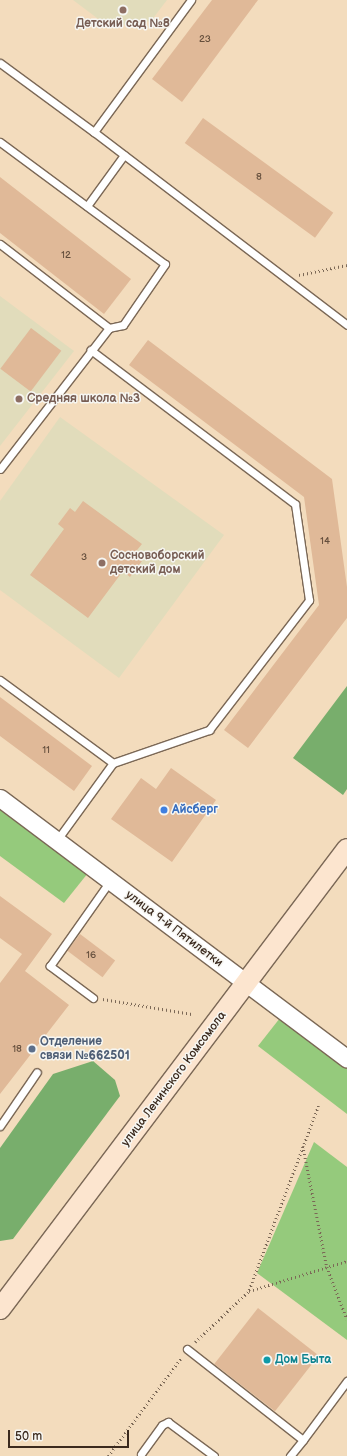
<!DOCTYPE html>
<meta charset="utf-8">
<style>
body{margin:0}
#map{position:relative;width:347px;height:1456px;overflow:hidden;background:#f3dcbd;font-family:"Balsamiq Sans",sans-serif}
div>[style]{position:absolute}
.built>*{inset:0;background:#e1dcbb}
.green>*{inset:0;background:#95ca7c}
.forest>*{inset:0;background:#78ae6c}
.building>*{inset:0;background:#e0b998;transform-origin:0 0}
.path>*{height:2.5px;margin-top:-1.25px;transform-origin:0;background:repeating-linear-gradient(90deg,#7b6856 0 1px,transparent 0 4px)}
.roads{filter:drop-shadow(1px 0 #7b6856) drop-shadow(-1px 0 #7b6856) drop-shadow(0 1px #7b6856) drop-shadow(0 -1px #7b6856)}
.service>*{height:7px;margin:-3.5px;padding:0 3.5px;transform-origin:3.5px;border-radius:3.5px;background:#fff}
.tertiary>*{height:17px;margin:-8.5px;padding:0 8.5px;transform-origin:8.5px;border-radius:8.5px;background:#fff}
.secondary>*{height:20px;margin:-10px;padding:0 10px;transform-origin:10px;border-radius:10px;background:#fce5cf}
.dots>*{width:11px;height:11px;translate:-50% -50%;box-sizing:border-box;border:2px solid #f6f6f2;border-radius:50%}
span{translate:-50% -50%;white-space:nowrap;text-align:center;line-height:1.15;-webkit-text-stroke:3px #f6f6f2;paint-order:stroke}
.number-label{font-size:10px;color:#644e3c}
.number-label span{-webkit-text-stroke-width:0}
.education-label{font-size:12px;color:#785e54;font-weight:700}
.left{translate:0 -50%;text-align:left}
.shop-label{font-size:12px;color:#366cbe;font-weight:700}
.street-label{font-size:12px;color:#3b2a1e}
.service-label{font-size:12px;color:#4e5e75;font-weight:700}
.culture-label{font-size:12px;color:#0d838f;font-weight:700}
.scale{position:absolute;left:8px;top:1430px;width:121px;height:18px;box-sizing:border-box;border:2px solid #3b2a1e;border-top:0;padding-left:5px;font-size:12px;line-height:14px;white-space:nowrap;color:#3b2a1e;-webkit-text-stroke:3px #f6f6f2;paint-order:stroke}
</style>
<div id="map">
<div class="built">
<div style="clip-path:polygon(73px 0,167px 0,151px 21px,109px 27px)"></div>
<div style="clip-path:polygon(0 296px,74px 351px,0 446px)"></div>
<div style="clip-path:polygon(60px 417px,224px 535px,119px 678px,0 590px,0 501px)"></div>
</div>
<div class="green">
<div style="clip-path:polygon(0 808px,88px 873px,64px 903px,0 856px)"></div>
<div style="clip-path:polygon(280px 1018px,347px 1069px,347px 1114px,258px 1046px)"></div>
<div style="clip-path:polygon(314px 1142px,347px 1167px,347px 1340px,257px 1273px)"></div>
</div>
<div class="forest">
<div style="clip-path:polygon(347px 686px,347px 789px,343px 795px,293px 758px)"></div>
<div style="clip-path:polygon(93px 1061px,115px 1080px,120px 1096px,13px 1239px,0 1241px,0 1148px,53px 1074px)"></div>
</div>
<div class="building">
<div style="clip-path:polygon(212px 0,258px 0,182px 102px,152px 79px)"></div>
<div style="left:203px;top:118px;width:161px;height:31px;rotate:36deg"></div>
<div style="clip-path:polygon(0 177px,131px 279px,104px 314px,0 233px)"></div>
<div style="left:31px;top:328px;width:38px;height:51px;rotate:37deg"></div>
<div style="clip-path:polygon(148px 340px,332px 479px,347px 587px,347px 618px,248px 748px,224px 730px,319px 605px,304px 497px,129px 365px)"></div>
<div style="clip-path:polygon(83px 501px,142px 544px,133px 555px,142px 561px,130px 577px,123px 571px,88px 618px,30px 575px,64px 529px,58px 524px,70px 508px,75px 512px)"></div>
<div style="clip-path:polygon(0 697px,92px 766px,74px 791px,0 736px)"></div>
<div style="clip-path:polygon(171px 768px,216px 800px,172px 862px,111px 819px,141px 778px,156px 789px)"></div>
<div style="clip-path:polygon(0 896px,52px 934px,25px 971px,69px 1005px,0 1094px,0 983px,22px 954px,0 938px)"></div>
<div style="left:80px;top:934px;width:44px;height:21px;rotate:37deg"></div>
<div style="left:258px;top:1308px;width:77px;height:71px;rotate:38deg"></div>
</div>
<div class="path">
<div style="left:299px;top:275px;width:49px;rotate:-11.8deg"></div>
<div style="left:103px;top:999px;width:90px;rotate:9.6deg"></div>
<div style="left:303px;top:1146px;width:123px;rotate:78.8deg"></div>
<div style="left:327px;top:1267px;width:56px;rotate:69deg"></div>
<div style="left:249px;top:1290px;width:197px;rotate:-69.4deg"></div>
<div style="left:195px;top:1342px;width:74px;rotate:-43.4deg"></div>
<div style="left:249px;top:1291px;width:102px;rotate:-17deg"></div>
<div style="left:108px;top:1456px;width:122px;rotate:-53.3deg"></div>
</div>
<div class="roads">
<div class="service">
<div style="left:0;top:63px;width:117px;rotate:36.3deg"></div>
<div style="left:94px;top:132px;width:318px;rotate:37.3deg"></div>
<div style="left:94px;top:132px;width:164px;rotate:-53.7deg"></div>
<div style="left:0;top:142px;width:205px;rotate:36.5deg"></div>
<div style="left:165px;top:264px;width:74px;rotate:124.5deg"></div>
<div style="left:123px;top:325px;width:14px;rotate:168deg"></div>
<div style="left:109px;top:328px;width:178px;rotate:127.7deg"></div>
<div style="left:87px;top:206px;width:63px;rotate:-54deg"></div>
<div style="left:0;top:244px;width:138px;rotate:37.6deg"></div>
<div style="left:0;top:680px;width:140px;rotate:36.3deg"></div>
<div style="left:57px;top:840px;width:95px;rotate:-54deg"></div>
<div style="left:113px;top:763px;width:102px;rotate:-19deg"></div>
<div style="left:209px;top:730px;width:164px;rotate:-52.4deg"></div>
<div style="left:309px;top:600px;width:97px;rotate:-98.3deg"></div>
<div style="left:295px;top:504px;width:256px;rotate:-143deg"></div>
<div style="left:93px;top:998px;width:54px;rotate:-143.3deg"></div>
<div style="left:50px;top:966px;width:104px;rotate:-54.8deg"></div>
<div style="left:0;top:1126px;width:65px;rotate:-55.6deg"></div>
<div style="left:187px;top:1349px;width:147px;rotate:38.1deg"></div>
<div style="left:303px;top:1440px;width:74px;rotate:-53.3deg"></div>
<div style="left:141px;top:1454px;width:36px;rotate:-54deg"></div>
<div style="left:162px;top:1425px;width:7px;rotate:-27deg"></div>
<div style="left:168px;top:1422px;width:57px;rotate:36.5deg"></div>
<div style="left:290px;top:1456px;width:21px;rotate:-51deg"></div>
</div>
<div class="tertiary">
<div style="left:0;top:798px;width:434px;rotate:36.9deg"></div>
</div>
<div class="secondary">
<div style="left:0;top:1309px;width:576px;rotate:-52.97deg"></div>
</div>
</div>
<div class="dots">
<div style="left:123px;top:10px;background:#8d6e63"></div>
<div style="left:19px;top:399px;background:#8d6e63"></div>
<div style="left:102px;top:563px;background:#8d6e63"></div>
<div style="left:164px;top:810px;background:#3f7fe0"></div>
<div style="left:32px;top:1049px;background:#5c6f8a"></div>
<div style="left:267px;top:1360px;background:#0f9aa8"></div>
</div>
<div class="number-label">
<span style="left:205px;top:40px">23</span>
<span style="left:259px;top:178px">8</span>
<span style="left:66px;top:256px">12</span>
<span style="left:325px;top:542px">14</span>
<span style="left:84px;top:558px">3</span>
<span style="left:46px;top:751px">11</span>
<span style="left:91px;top:956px">16</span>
<span style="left:17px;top:1050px">18</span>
</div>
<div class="education-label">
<span style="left:123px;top:24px">Детский сад №8</span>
<span class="left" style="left:27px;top:399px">Средняя школа №3</span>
<span class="left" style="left:110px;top:563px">Сосновоборский<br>детский дом</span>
</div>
<div class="shop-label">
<span class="left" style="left:172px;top:810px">Айсберг</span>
</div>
<div class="street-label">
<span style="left:174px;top:929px;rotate:37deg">улица 9-й Пятилетки</span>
<span style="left:174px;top:1079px;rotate:-53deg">улица Ленинского Комсомола</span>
</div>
<div class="service-label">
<span class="left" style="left:40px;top:1049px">Отделение<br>связи №662501</span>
</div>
<div class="culture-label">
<span class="left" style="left:275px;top:1360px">Дом Быта</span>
</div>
<div class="scale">50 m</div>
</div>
